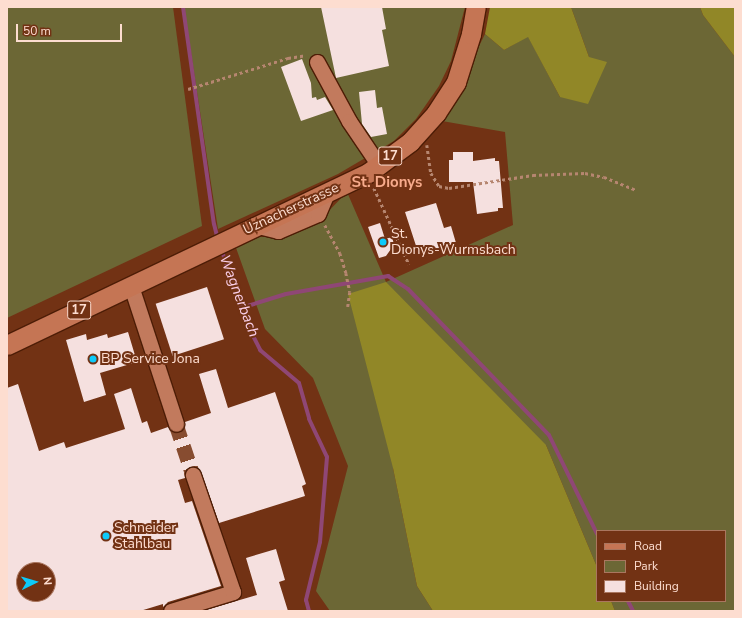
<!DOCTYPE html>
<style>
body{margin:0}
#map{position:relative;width:742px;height:618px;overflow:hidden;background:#723214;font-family:"Nunito Sans",sans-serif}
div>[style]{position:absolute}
.green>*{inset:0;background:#6c6735}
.forest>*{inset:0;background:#918727}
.stream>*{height:4px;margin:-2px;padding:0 2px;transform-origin:2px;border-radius:2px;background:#8f4775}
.building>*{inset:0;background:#f5e0df;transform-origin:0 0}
.minor-tunnel>*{height:15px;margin-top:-7.5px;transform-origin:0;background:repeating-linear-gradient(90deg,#874c30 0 15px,transparent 0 23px)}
.path>*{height:2.5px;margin-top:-1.25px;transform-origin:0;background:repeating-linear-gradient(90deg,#b68670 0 3px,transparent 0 6px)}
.roads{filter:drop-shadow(1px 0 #4d1d06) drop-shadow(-1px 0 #4d1d06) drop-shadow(0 1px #4d1d06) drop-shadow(0 -1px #4d1d06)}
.minor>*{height:15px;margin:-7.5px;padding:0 7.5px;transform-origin:7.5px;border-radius:7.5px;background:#c27a5d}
.major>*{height:19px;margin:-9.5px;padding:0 9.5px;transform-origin:9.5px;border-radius:9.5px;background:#c57554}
.dots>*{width:11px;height:11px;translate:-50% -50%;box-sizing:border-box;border:2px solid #723214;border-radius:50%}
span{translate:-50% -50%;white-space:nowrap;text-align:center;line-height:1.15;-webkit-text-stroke:4px #723214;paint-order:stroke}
.shield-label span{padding:1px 3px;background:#723214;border:1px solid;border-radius:3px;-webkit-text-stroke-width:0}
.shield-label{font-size:13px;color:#fdddd0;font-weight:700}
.street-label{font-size:14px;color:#fdddd0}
.poi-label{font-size:14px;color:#fdddd0}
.left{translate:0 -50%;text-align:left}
.neighbourhood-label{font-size:15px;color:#f7ab8c;font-weight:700}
.water-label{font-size:15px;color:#facfe8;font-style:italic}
.frame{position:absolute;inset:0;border:8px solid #fdddd0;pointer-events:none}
.legend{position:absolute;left:596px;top:530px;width:130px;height:72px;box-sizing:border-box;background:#723214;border:1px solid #aa765f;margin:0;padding:5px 7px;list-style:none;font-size:12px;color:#fdddd0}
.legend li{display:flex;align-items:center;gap:8px;height:20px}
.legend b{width:20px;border:1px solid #aa765f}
.north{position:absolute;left:16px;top:562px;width:40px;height:40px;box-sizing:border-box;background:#723214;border:1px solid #aa765f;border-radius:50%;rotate:85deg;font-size:11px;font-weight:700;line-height:16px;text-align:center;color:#fdddd0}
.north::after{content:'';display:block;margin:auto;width:14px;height:18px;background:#0dcafa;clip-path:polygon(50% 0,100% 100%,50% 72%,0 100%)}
.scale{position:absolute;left:16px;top:24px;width:106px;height:18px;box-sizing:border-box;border:2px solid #fdddd0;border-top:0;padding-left:5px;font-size:12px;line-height:14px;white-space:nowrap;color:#fdddd0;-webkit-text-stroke:3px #723214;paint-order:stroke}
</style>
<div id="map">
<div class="green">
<div style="clip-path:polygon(7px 7px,173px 7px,202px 226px,7px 318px)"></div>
<div style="clip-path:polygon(184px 7px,465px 7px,451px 61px,439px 86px,416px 119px,394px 141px,338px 174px,218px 229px)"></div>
<div style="clip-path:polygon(571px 7px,700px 7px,703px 15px,735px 57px,735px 611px,615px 611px,611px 601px,725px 601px,725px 531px,597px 531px,597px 567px,546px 445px,393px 468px,417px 586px,433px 611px,330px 611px,316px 591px,348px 466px,313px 378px,265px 329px,235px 245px,246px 237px,284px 237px,322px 218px,347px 192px,386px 282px,513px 225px,505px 132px,442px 121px,485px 34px,504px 50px,528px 36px,560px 97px,589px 57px)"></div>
</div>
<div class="forest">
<div style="clip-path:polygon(490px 7px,571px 7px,589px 57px,607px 62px,588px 104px,560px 97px,528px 37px,504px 50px,485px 34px)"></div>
<div style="clip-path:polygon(700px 7px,735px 7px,735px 57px,703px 15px)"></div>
<div style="clip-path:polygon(386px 282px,546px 445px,597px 567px,597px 601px,611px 601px,615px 611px,433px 611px,417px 586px,393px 468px,348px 294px)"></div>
</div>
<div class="stream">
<div style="left:183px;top:7px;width:219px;rotate:81.9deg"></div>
<div style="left:214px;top:224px;width:16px;rotate:76deg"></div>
<div style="left:221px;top:248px;width:76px;rotate:71.6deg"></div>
<div style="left:245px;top:320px;width:34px;rotate:63deg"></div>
<div style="left:260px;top:350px;width:51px;rotate:40.2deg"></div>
<div style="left:299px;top:383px;width:37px;rotate:74deg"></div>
<div style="left:309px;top:419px;width:42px;rotate:64.7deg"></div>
<div style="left:327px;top:457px;width:85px;rotate:94.7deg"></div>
<div style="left:320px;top:542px;width:60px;rotate:103.6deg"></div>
<div style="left:306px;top:600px;width:11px;rotate:75deg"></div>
<div style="left:241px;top:308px;width:47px;rotate:-17.3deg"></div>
<div style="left:286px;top:294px;width:104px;rotate:-10deg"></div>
<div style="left:388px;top:276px;width:24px;rotate:33deg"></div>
<div style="left:408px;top:289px;width:203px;rotate:46deg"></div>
<div style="left:549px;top:435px;width:110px;rotate:64.1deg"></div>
<div style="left:628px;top:601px;width:11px;rotate:63deg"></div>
</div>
<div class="building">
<div style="clip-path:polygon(321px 7px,382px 7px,386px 29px,382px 30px,389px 66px,336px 78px)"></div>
<div style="clip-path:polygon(302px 59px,311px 83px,312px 98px,316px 97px,317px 100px,325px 97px,333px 110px,301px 121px,281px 67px)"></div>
<div style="clip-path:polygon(375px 90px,377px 108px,382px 107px,387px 134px,371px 137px,362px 124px,359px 92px)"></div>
<div style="clip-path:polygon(453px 152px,473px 152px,473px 161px,495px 158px,495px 161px,499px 161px,503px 208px,498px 208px,498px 211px,477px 214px,473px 182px,449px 182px,449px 160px,453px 160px)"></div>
<div style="clip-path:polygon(436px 203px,444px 228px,451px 226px,456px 243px,419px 255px,405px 212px)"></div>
<div style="clip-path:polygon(380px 223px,385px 239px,392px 237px,395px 248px,391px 249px,386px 256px,379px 258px,368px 227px)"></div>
<div style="left:207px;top:287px;width:55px;height:54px;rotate:72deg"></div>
<div style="clip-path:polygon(128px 332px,137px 362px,100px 373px,106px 395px,84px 402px,66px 340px,86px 334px,87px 340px,107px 334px,108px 338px)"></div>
<div style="clip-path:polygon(evenodd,216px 369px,228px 408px,275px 392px,306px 484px,302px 486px,305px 496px,219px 523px,201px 472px,195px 466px,190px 467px,184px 473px,185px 478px,178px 480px,185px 503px,192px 501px,221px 586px,168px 602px,163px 607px,163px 604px,140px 611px,7px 611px,7px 388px,18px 384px,39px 451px,64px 442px,66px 448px,125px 429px,114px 394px,131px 388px,142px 423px,147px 421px,151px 433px,168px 427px,174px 433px,179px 432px,183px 430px,185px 422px,211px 413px,199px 374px,216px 369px,24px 570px,48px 570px,48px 594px,24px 594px,24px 570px)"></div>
<div style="clip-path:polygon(276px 549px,285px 580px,279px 582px,288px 611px,202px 611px,257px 595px,246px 558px)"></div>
</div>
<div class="minor-tunnel">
<div style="left:176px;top:424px;width:54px;rotate:71.6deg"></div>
</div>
<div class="path">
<div style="left:188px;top:89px;width:105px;rotate:-17.2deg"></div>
<div style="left:288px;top:58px;width:18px;rotate:-9deg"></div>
<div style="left:427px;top:145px;width:28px;rotate:82deg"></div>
<div style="left:431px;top:173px;width:15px;rotate:58deg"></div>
<div style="left:439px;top:186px;width:10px;rotate:11deg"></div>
<div style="left:449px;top:188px;width:85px;rotate:-8.8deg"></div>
<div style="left:533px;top:175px;width:52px;rotate:-2.2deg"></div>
<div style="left:585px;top:173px;width:19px;rotate:12deg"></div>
<div style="left:604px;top:177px;width:35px;rotate:22deg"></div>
<div style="left:374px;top:188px;width:84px;rotate:65.3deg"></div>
<div style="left:325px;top:225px;width:32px;rotate:62deg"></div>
<div style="left:340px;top:253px;width:21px;rotate:73deg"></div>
<div style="left:346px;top:273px;width:19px;rotate:78deg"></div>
<div style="left:350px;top:292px;width:15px;rotate:98deg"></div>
</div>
<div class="roads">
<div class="minor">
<div style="left:317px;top:62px;width:67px;rotate:61.5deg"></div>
<div style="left:349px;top:121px;width:52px;rotate:56deg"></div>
<div style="left:254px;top:225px;width:25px;rotate:14deg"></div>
<div style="left:278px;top:231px;width:43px;rotate:-23deg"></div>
<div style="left:318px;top:214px;width:25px;rotate:-67deg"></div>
<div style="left:131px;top:286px;width:145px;rotate:71.9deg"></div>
<div style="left:171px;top:611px;width:65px;rotate:-17deg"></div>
<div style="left:233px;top:592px;width:124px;rotate:-108.9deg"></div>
</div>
<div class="major">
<div style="left:7px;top:345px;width:400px;rotate:-25.5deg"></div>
<div style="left:368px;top:173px;width:52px;rotate:-36.4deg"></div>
<div style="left:410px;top:142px;width:39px;rotate:-48deg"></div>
<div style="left:436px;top:113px;width:37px;rotate:-57deg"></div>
<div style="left:456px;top:82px;width:50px;rotate:-72.6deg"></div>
<div style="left:471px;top:34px;width:27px;rotate:-80deg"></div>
</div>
</div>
<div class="dots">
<div style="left:383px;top:242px;background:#0dcafa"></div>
<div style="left:93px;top:359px;background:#0dcafa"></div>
<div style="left:106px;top:536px;background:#0dcafa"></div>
</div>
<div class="shield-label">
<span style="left:390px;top:156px">17</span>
<span style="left:79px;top:310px">17</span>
</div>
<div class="street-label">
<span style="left:291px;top:209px;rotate:-25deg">Uznacherstrasse</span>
</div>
<div class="poi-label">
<span class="left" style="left:391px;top:242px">St.<br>Dionys-Wurmsbach</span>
<span class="left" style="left:101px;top:359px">BP Service Jona</span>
<span class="left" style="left:114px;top:536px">Schneider<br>Stahlbau</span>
</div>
<div class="neighbourhood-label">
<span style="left:387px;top:183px">St. Dionys</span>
</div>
<div class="water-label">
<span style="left:239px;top:296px;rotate:69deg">Wagnerbach</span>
</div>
<div class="frame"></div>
<ul class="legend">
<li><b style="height:5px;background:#c57554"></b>Road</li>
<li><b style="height:11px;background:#6c6735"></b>Park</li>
<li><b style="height:11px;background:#f5e0df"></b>Building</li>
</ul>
<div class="north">N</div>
<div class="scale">50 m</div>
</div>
